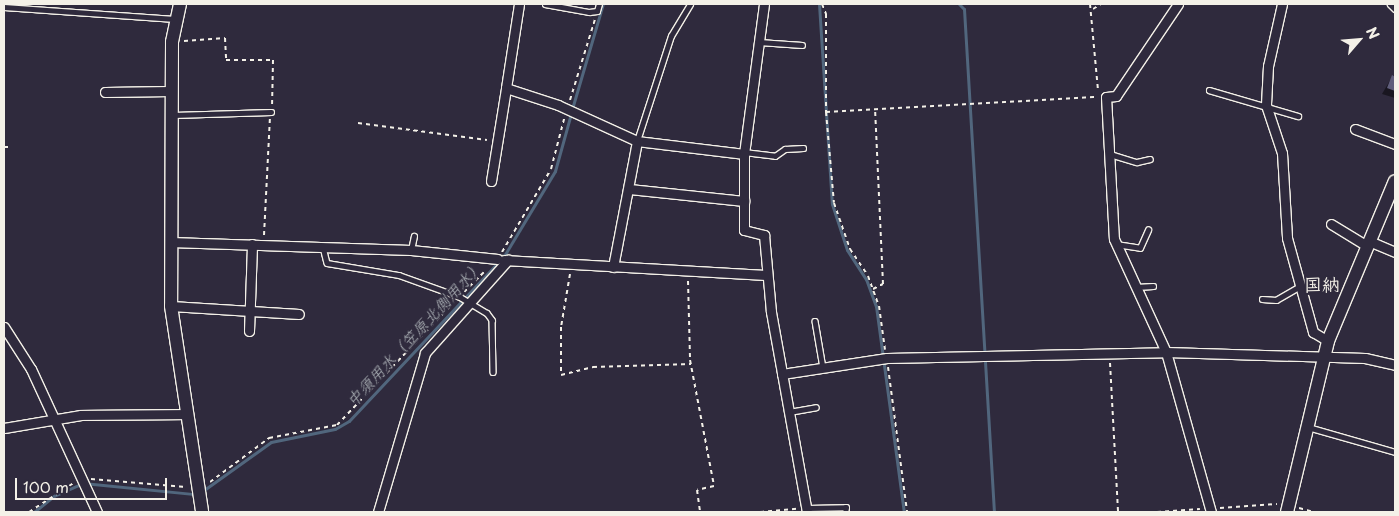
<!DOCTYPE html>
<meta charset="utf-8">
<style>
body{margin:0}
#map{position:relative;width:1399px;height:516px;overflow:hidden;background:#2f2a3d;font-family:"Playpen Sans","Klee One",sans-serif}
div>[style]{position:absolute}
.shadow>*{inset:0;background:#0007}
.stream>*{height:3px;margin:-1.5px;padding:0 1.5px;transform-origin:1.5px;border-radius:1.5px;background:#51667d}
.building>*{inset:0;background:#5f5d7b}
.path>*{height:2px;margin-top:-1px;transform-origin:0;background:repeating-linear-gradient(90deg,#f4f1e8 0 4px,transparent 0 8px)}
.roads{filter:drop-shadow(1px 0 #f4f1e8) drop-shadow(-1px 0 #f4f1e8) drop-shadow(0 1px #f4f1e8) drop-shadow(0 -1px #f4f1e8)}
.lane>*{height:4.5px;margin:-2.25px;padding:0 2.25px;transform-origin:2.25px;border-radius:2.25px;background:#2f2a3d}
.street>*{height:9px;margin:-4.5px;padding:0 4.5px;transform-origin:4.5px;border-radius:4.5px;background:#2f2a3d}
.secondary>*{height:12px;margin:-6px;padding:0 6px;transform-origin:6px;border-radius:6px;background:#2f2a3d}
span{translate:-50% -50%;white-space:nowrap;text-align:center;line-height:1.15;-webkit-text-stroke:4px #2f2a3d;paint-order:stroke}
.water-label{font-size:16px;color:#b3b9bd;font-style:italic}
.quarter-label{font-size:18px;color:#f4f1e8;font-weight:700}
.frame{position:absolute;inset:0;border:5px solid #f4f1e8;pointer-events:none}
.north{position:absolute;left:1334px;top:15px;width:50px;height:50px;-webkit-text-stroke:4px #2f2a3d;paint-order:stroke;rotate:63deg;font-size:14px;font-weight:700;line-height:20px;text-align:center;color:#f4f1e8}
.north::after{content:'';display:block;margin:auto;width:18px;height:22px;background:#f4f1e8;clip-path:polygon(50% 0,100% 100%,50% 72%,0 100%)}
.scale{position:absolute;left:15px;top:478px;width:152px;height:22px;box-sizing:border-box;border:2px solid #f4f1e8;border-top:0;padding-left:6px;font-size:15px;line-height:18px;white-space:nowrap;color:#f4f1e8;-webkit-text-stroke:4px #2f2a3d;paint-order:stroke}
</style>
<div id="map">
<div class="shadow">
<div style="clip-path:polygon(1392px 77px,1395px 78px,1395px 98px,1382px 94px)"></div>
</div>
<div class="stream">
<div style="left:819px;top:4px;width:200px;rotate:86.3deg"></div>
<div style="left:832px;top:204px;width:48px;rotate:71.9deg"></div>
<div style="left:847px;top:250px;width:35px;rotate:57deg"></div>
<div style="left:866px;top:279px;width:29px;rotate:70deg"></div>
<div style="left:876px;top:306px;width:208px;rotate:82.3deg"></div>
<div style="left:959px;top:4px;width:7px;rotate:45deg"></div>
<div style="left:964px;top:9px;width:504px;rotate:86.59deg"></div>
<div style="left:572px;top:109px;width:109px;rotate:-73.6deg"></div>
<div style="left:204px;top:490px;width:82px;rotate:-35.6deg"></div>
<div style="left:271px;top:442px;width:65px;rotate:-11.5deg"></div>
<div style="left:335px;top:429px;width:16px;rotate:-30deg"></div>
<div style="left:349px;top:421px;width:226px;rotate:-46.8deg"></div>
<div style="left:504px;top:256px;width:99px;rotate:-59deg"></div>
<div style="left:555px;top:171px;width:56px;rotate:-74.5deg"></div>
<div style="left:34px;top:512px;width:26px;rotate:-39deg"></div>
<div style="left:54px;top:496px;width:32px;rotate:-24deg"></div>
<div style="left:83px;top:483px;width:112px;rotate:5.7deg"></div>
</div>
<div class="building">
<div style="clip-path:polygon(1392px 75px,1395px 77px,1395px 91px,1387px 88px)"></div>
</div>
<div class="path">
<div style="left:822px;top:4px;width:11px;rotate:68deg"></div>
<div style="left:826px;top:14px;width:98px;rotate:90deg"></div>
<div style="left:826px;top:112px;width:91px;rotate:85deg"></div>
<div style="left:834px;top:203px;width:49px;rotate:70.8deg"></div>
<div style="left:850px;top:249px;width:32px;rotate:56deg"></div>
<div style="left:868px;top:276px;width:32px;rotate:70deg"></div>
<div style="left:879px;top:306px;width:44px;rotate:82.2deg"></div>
<div style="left:1090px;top:4px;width:87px;rotate:84.7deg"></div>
<div style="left:1093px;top:9px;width:9px;rotate:-32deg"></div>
<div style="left:184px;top:41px;width:41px;rotate:-4.2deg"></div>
<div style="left:225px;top:38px;width:22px;rotate:87deg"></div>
<div style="left:226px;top:60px;width:47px"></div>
<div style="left:273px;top:60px;width:46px;rotate:91.2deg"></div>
<div style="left:570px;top:100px;width:85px;rotate:-72.8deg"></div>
<div style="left:826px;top:112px;width:272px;rotate:-3.2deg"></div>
<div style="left:358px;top:123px;width:130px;rotate:7.5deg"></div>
<div style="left:4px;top:147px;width:8px"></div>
<div style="left:264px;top:235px;width:117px;rotate:-87.1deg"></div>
<div style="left:502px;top:252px;width:96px;rotate:-59.4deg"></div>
<div style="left:551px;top:169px;width:52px;rotate:-75.4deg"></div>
<div style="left:570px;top:274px;width:54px;rotate:99.6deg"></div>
<div style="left:561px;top:327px;width:48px;rotate:90deg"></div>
<div style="left:561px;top:375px;width:33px;rotate:-14deg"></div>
<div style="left:593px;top:367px;width:98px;rotate:-1.8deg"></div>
<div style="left:688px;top:281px;width:79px;rotate:88.5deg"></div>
<div style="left:690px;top:360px;width:128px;rotate:79.2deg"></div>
<div style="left:714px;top:486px;width:17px;rotate:167deg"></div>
<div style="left:697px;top:490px;width:22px;rotate:82deg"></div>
<div style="left:873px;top:289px;width:11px;rotate:-27deg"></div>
<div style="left:883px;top:284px;width:174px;rotate:-92.6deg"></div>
<div style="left:464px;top:292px;width:28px;rotate:-45deg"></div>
<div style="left:1110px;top:363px;width:149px;rotate:86.9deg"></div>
<div style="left:888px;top:367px;width:146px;rotate:82.5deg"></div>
<div style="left:91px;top:479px;width:95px;rotate:4.8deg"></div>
<div style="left:210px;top:482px;width:74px;rotate:-36.7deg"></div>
<div style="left:269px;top:438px;width:69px;rotate:-10.8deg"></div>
<div style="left:337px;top:425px;width:170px;rotate:-46.4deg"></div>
<div style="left:1220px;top:508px;width:57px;rotate:-4deg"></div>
<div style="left:1299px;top:508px;width:16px;rotate:15deg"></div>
<div style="left:29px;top:512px;width:55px;rotate:-33.1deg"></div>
<div style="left:760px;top:512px;width:37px;rotate:-5deg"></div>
<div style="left:1157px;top:512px;width:43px;rotate:-4deg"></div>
</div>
<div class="roads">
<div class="lane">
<div style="left:545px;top:4px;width:45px;rotate:10.3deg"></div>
<div style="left:589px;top:12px;width:8px;rotate:-7deg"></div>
<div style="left:597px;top:11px;width:7px;rotate:-74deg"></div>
<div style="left:1390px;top:4px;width:7px;rotate:45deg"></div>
<div style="left:4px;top:7px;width:171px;rotate:4deg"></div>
<div style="left:759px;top:42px;width:43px;rotate:4deg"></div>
<div style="left:1209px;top:90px;width:93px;rotate:16.3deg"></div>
<div style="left:173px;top:115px;width:98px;rotate:-1.8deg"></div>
<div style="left:637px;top:141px;width:110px;rotate:-72.1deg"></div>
<div style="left:671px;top:36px;width:37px;rotate:-59deg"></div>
<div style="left:744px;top:152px;width:31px;rotate:7deg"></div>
<div style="left:775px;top:156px;width:12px;rotate:-35deg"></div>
<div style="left:785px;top:149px;width:18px;rotate:-3deg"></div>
<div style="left:1110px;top:154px;width:28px;rotate:17deg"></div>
<div style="left:1137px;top:162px;width:13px;rotate:-13deg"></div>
<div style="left:1116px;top:244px;width:24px;rotate:9deg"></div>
<div style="left:1140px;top:248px;width:20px;rotate:-66deg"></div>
<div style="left:323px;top:247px;width:16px;rotate:76deg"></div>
<div style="left:327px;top:263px;width:73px;rotate:9.5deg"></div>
<div style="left:399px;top:275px;width:65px;rotate:19.8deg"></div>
<div style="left:460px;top:297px;width:31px;rotate:31deg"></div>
<div style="left:487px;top:313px;width:9px;rotate:54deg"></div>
<div style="left:492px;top:320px;width:52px;rotate:88.9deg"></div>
<div style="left:411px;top:250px;width:14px;rotate:-78deg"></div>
<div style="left:1136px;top:287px;width:17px;rotate:-3deg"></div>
<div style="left:1262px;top:299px;width:14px;rotate:4deg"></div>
<div style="left:1276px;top:300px;width:28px;rotate:-30deg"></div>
<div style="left:815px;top:321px;width:48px;rotate:80.3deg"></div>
<div style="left:789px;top:412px;width:27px;rotate:-10deg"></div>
<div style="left:1308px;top:427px;width:91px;rotate:16deg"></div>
<div style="left:807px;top:508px;width:39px;rotate:-1deg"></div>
<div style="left:846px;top:507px;width:5px;rotate:90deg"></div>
</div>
<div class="street">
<div style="left:519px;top:4px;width:85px;rotate:98.8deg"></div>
<div style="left:506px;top:88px;width:55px;rotate:18.1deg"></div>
<div style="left:558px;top:105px;width:87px;rotate:24.5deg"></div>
<div style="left:637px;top:141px;width:108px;rotate:6.9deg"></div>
<div style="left:764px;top:4px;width:151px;rotate:97.6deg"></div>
<div style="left:744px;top:154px;width:76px;rotate:90deg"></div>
<div style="left:744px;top:230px;width:21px;rotate:14deg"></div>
<div style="left:764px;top:235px;width:77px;rotate:84.8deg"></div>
<div style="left:771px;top:312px;width:203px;rotate:79.8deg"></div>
<div style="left:1178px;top:4px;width:111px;rotate:124deg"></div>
<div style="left:1116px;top:96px;width:10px;rotate:174deg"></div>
<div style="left:1106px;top:97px;width:142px;rotate:86.8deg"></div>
<div style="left:1114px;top:239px;width:124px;rotate:65.3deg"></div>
<div style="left:1166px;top:352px;width:166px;rotate:74.3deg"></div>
<div style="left:1282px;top:4px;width:64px;rotate:102.7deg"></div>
<div style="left:1268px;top:66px;width:39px;rotate:93deg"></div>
<div style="left:1266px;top:105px;width:51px;rotate:71.6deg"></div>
<div style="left:1282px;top:153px;width:85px;rotate:86.6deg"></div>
<div style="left:1287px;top:238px;width:98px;rotate:74.5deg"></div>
<div style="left:1313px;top:332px;width:17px;rotate:31deg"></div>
<div style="left:105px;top:92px;width:66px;rotate:-0.9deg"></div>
<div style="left:1355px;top:129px;width:43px;rotate:20.6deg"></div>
<div style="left:491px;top:181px;width:94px;rotate:-80.8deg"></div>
<div style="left:629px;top:189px;width:116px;rotate:6deg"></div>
<div style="left:1331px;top:224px;width:42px;rotate:31.4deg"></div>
<div style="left:1369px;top:241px;width:28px;rotate:23deg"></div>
<div style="left:170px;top:242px;width:241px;rotate:1.9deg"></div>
<div style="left:411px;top:250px;width:87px;rotate:5.9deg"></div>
<div style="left:504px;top:260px;width:262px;rotate:3.3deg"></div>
<div style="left:613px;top:267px;width:128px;rotate:-79.2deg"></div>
<div style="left:171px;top:306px;width:128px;rotate:3.6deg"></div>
<div style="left:4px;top:327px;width:50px;rotate:57.3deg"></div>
<div style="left:31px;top:369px;width:157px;rotate:65.2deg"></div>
<div style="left:249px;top:331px;width:87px;rotate:-88deg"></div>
<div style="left:782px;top:374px;width:106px;rotate:-8.7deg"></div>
<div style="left:887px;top:358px;width:279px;rotate:-1.2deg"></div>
<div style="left:1166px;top:352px;width:199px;rotate:1.7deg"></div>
<div style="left:1365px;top:358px;width:31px;rotate:13deg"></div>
<div style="left:4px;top:428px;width:78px;rotate:-9.6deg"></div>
<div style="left:81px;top:415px;width:106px;rotate:-0.5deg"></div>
<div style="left:378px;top:512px;width:166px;rotate:-73.5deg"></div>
<div style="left:425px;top:353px;width:125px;rotate:-48.3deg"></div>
</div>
<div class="secondary">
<div style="left:180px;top:4px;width:39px;rotate:102deg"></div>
<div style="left:172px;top:42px;width:264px;rotate:90.2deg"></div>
<div style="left:171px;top:306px;width:208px;rotate:81.4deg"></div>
<div style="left:1287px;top:512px;width:176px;rotate:-76.5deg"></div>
<div style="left:1328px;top:341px;width:173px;rotate:-67.3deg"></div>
</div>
</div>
<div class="water-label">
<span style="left:414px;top:333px;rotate:-47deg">中須用水（笠原北側用水）</span>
</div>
<div class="quarter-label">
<span style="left:1322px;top:284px">国納</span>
</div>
<div class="frame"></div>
<div class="north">N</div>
<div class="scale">100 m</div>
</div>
